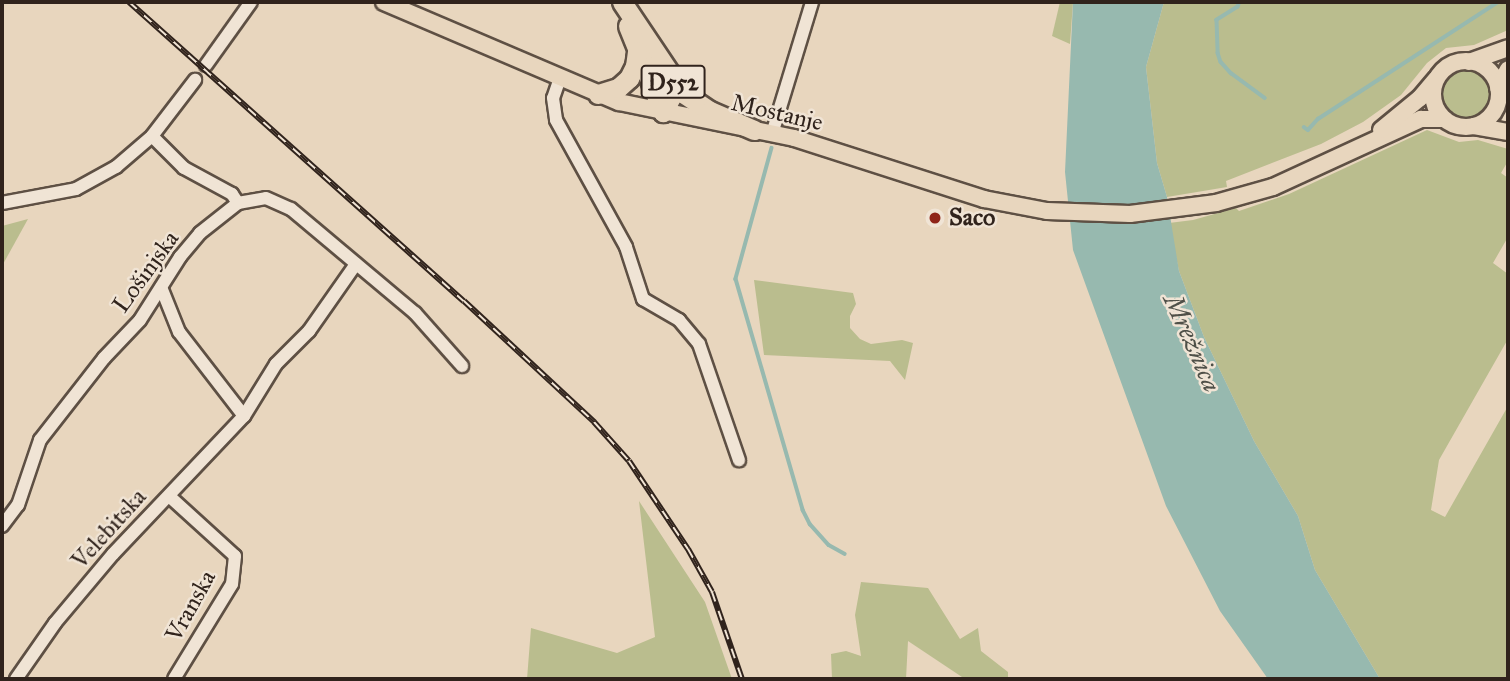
<!DOCTYPE html>
<meta charset="utf-8">
<style>
body{margin:0}
#map{position:relative;width:1510px;height:681px;overflow:hidden;background:#e8d6be;font-family:"IM FELL Great Primer",serif}
div>[style]{position:absolute}
.green>*{inset:0;background:#babd8e}
.round{border-radius:50%}
.water>*{inset:0;background:#97b9af}
.stream>*{height:3.5px;margin:-1.75px;padding:0 1.75px;transform-origin:1.75px;border-radius:1.75px;background:#97b9af}
.roads{filter:drop-shadow(2px 0 #5e5044) drop-shadow(-2px 0 #5e5044) drop-shadow(0 2px #5e5044) drop-shadow(0 -2px #5e5044)}
.minor>*{height:12px;margin:-6px;padding:0 6px;transform-origin:6px;border-radius:6px;background:#f0e4d5}
.major>*{height:16px;margin:-8px;padding:0 8px;transform-origin:8px;border-radius:8px;background:#e8d6be}
.major>.ring{margin:-8px;padding:0;box-sizing:content-box;background:none;border:16px solid #e8d6be;border-radius:50%}
.highway>*{height:19px;margin:-9.5px;padding:0 9.5px;transform-origin:9.5px;border-radius:9.5px;background:#e8d6be}
.rail>*{height:6px;margin-top:-3px;transform-origin:0;background:repeating-linear-gradient(90deg,#f0e4d5 0 10px,#30231c 0 20px);box-sizing:border-box;border-block:2px solid #30231c}
.dots>*{width:19px;height:19px;translate:-50% -50%;box-sizing:border-box;border:4px solid #f0e4d5;border-radius:50%}
span{translate:-50% -50%;white-space:nowrap;text-align:center;line-height:1.15;-webkit-text-stroke:5px #f0e4d5;paint-order:stroke}
.shield-label span{padding:2px 5px;background:#f0e4d5;border:2px solid;border-radius:5px;-webkit-text-stroke-width:0}
.shield-label{font-size:23px;color:#30231c;font-weight:700}
.street-label{font-size:24px;color:#30231c}
.poi-label{font-size:24px;color:#30231c;font-weight:700}
.left{translate:0 -50%;text-align:left}
.water-label{font-size:26px;color:#4f5048;font-style:italic}
.frame{position:absolute;inset:0;border:4px solid #30231c;pointer-events:none}
</style>
<div id="map">
<div class="green">
<div style="clip-path:polygon(1060px 2px,1073px 2px,1070px 44px,1052px 36px)"></div>
<div style="clip-path:polygon(1164px 2px,1508px 2px,1508px 30px,1474px 45px,1446px 48px,1427px 63px,1401px 95px,1363px 122px,1321px 144px,1226px 181px,1227px 187px,1167px 197px,1157px 163px,1146px 67px)"></div>
<div class="round" style="left:1441px;top:69px;width:50px;height:50px"></div>
<div style="clip-path:polygon(1427px 130px,1459px 142px,1478px 140px,1508px 149px,1508px 161px,1501px 173px,1508px 178px,1508px 237px,1493px 263px,1508px 274px,1508px 339px,1439px 460px,1431px 510px,1445px 517px,1508px 406px,1508px 679px,1380px 679px,1315px 570px,1298px 516px,1254px 441px,1204px 337px,1179px 271px,1169px 223px,1193px 220px,1236px 208px,1239px 211px,1289px 194px)"></div>
<div style="clip-path:polygon(28px 219px,2px 266px,2px 226px)"></div>
<div style="clip-path:polygon(754px 280px,853px 293px,856px 304px,850px 316px,850px 328px,860px 339px,871px 344px,902px 340px,913px 343px,905px 380px,890px 361px,764px 355px)"></div>
<div style="clip-path:polygon(639px 501px,705px 602px,732px 679px,527px 679px,531px 628px,617px 653px,655px 637px)"></div>
<div style="clip-path:polygon(861px 582px,928px 588px,960px 639px,978px 628px,981px 651px,1008px 672px,1008px 679px,965px 679px,908px 641px,906px 679px,832px 679px,831px 654px,846px 651px,861px 656px,855px 615px)"></div>
</div>
<div class="water">
<div style="clip-path:polygon(1073px 2px,1164px 2px,1146px 67px,1157px 163px,1167px 197px,1179px 271px,1204px 337px,1254px 441px,1298px 516px,1315px 570px,1380px 679px,1268px 679px,1220px 611px,1166px 506px,1073px 250px,1065px 172px)"></div>
</div>
<div class="stream">
<div style="left:1240px;top:2px;width:5px;rotate:112deg"></div>
<div style="left:1238px;top:7px;width:25px;rotate:148deg"></div>
<div style="left:1217px;top:20px;width:33px;rotate:88deg"></div>
<div style="left:1218px;top:53px;width:9px;rotate:72deg"></div>
<div style="left:1221px;top:62px;width:15px;rotate:48deg"></div>
<div style="left:1231px;top:73px;width:42px;rotate:36.3deg"></div>
<div style="left:1304px;top:127px;width:5px;rotate:37deg"></div>
<div style="left:1308px;top:130px;width:15px;rotate:-48deg"></div>
<div style="left:1318px;top:119px;width:215px;rotate:-33deg"></div>
<div style="left:772px;top:148px;width:136px;rotate:105.4deg"></div>
<div style="left:736px;top:279px;width:241px;rotate:73.8deg"></div>
<div style="left:803px;top:510px;width:16px;rotate:63deg"></div>
<div style="left:810px;top:524px;width:28px;rotate:48deg"></div>
<div style="left:829px;top:545px;width:18px;rotate:29deg"></div>
</div>
<div class="roads">
<div class="minor">
<div style="left:206px;top:65px;width:77px;rotate:-54.5deg"></div>
<div style="left:560px;top:78px;width:21px;rotate:109deg"></div>
<div style="left:553px;top:98px;width:22px;rotate:82deg"></div>
<div style="left:556px;top:120px;width:145px;rotate:61.1deg"></div>
<div style="left:626px;top:247px;width:55px;rotate:71.9deg"></div>
<div style="left:643px;top:299px;width:42px;rotate:30.3deg"></div>
<div style="left:679px;top:320px;width:31px;rotate:50deg"></div>
<div style="left:699px;top:344px;width:123px;rotate:71deg"></div>
<div style="left:772px;top:134px;width:138px;rotate:-73.1deg"></div>
<div style="left:2px;top:203px;width:75px;rotate:-10.7deg"></div>
<div style="left:76px;top:189px;width:46px;rotate:-28.8deg"></div>
<div style="left:116px;top:167px;width:48px;rotate:-40.7deg"></div>
<div style="left:238px;top:203px;width:28px;rotate:-10deg"></div>
<div style="left:266px;top:198px;width:27px;rotate:24deg"></div>
<div style="left:291px;top:209px;width:162px;rotate:40deg"></div>
<div style="left:415px;top:313px;width:71px;rotate:48.4deg"></div>
<div style="left:244px;top:416px;width:61px;rotate:-58.4deg"></div>
<div style="left:276px;top:364px;width:47px;rotate:-45deg"></div>
<div style="left:309px;top:331px;width:82px;rotate:-55deg"></div>
<div style="left:169px;top:496px;width:89px;rotate:42.3deg"></div>
<div style="left:235px;top:556px;width:28px;rotate:96deg"></div>
<div style="left:232px;top:584px;width:111px;rotate:121.4deg"></div>
<div style="left:2px;top:526px;width:26px;rotate:-53deg"></div>
<div style="left:18px;top:505px;width:69px;rotate:-71.3deg"></div>
<div style="left:40px;top:440px;width:104px;rotate:-52deg"></div>
<div style="left:104px;top:358px;width:52px;rotate:-46.5deg"></div>
<div style="left:140px;top:320px;width:75px;rotate:-57.6deg"></div>
<div style="left:180px;top:257px;width:31px;rotate:-50deg"></div>
<div style="left:200px;top:233px;width:48px;rotate:-38.3deg"></div>
<div style="left:238px;top:203px;width:11px;rotate:-124deg"></div>
<div style="left:232px;top:194px;width:55px;rotate:-151.6deg"></div>
<div style="left:184px;top:168px;width:45px;rotate:-135deg"></div>
<div style="left:152px;top:136px;width:71px;rotate:-52.5deg"></div>
<div style="left:16px;top:679px;width:68px;rotate:-55.1deg"></div>
<div style="left:55px;top:623px;width:90px;rotate:-50deg"></div>
<div style="left:113px;top:554px;width:190px;rotate:-46.5deg"></div>
<div style="left:244px;top:416px;width:106px;rotate:-127.7deg"></div>
<div style="left:179px;top:332px;width:48px;rotate:-111.8deg"></div>
</div>
<div class="major">
<div style="left:384px;top:2px;width:255px;rotate:23.1deg"></div>
<div style="left:619px;top:102px;width:179px;rotate:11.6deg"></div>
<div style="left:794px;top:138px;width:200px;rotate:17.8deg"></div>
<div style="left:984px;top:199px;width:64px;rotate:10.8deg"></div>
<div style="left:1047px;top:211px;width:83px;rotate:2.1deg"></div>
<div style="left:1130px;top:214px;width:87px;rotate:-7.3deg"></div>
<div style="left:1216px;top:203px;width:59px;rotate:-15.7deg"></div>
<div style="left:1273px;top:187px;width:163px;rotate:-24.7deg"></div>
<div style="left:1421px;top:119px;width:23px"></div>
<div class="ring" style="left:1433px;top:61px;width:50px;height:50px"></div>
<div style="left:1469px;top:62px;width:41px;rotate:-19.7deg"></div>
<div style="left:1498px;top:88px;width:21px;rotate:-62deg"></div>
<div style="left:1474px;top:126px;width:35px;rotate:10deg"></div>
<div style="left:1381px;top:130px;width:50px;rotate:-39.4deg"></div>
<div style="left:1420px;top:98px;width:25px;rotate:-50deg"></div>
</div>
<div class="highway">
<div style="left:622px;top:2px;width:110px;rotate:56.2deg"></div>
<div style="left:683px;top:93px;width:32px;rotate:34deg"></div>
<div style="left:710px;top:111px;width:48px;rotate:23.4deg"></div>
<div style="left:628px;top:26px;width:93px;rotate:67.9deg"></div>
<div style="left:663px;top:112px;width:19px;rotate:-62deg"></div>
<div style="left:672px;top:95px;width:12px;rotate:-81deg"></div>
<div style="left:598px;top:94px;width:21px;rotate:-17deg"></div>
<div style="left:618px;top:88px;width:15px;rotate:-42deg"></div>
<div style="left:629px;top:78px;width:13px;rotate:-63deg"></div>
<div style="left:635px;top:66px;width:15px;rotate:-82deg"></div>
</div>
</div>
<div class="rail">
<div style="left:129px;top:2px;width:449px;rotate:41.8deg"></div>
<div style="left:464px;top:301px;width:178px;rotate:42.9deg"></div>
<div style="left:594px;top:422px;width:52px;rotate:48.1deg"></div>
<div style="left:629px;top:461px;width:106px;rotate:56.2deg"></div>
<div style="left:688px;top:549px;width:49px;rotate:60.8deg"></div>
<div style="left:712px;top:592px;width:92px;rotate:71deg"></div>
</div>
<div class="dots">
<div style="left:935px;top:218px;background:#8f2418"></div>
</div>
<div class="shield-label">
<span style="left:673px;top:82px">D552</span>
</div>
<div class="street-label">
<span style="left:777px;top:113px;rotate:13deg">Mostanje</span>
<span style="left:146px;top:272px;rotate:-54deg">Lošinjska</span>
<span style="left:109px;top:529px;rotate:-48deg">Velebitska</span>
<span style="left:191px;top:606px;rotate:-61deg">Vranska</span>
</div>
<div class="poi-label">
<span class="left" style="left:949px;top:218px">Saco</span>
</div>
<div class="water-label">
<span style="left:1192px;top:343px;rotate:66deg">Mrežnica</span>
</div>
<div class="frame"></div>
</div>
